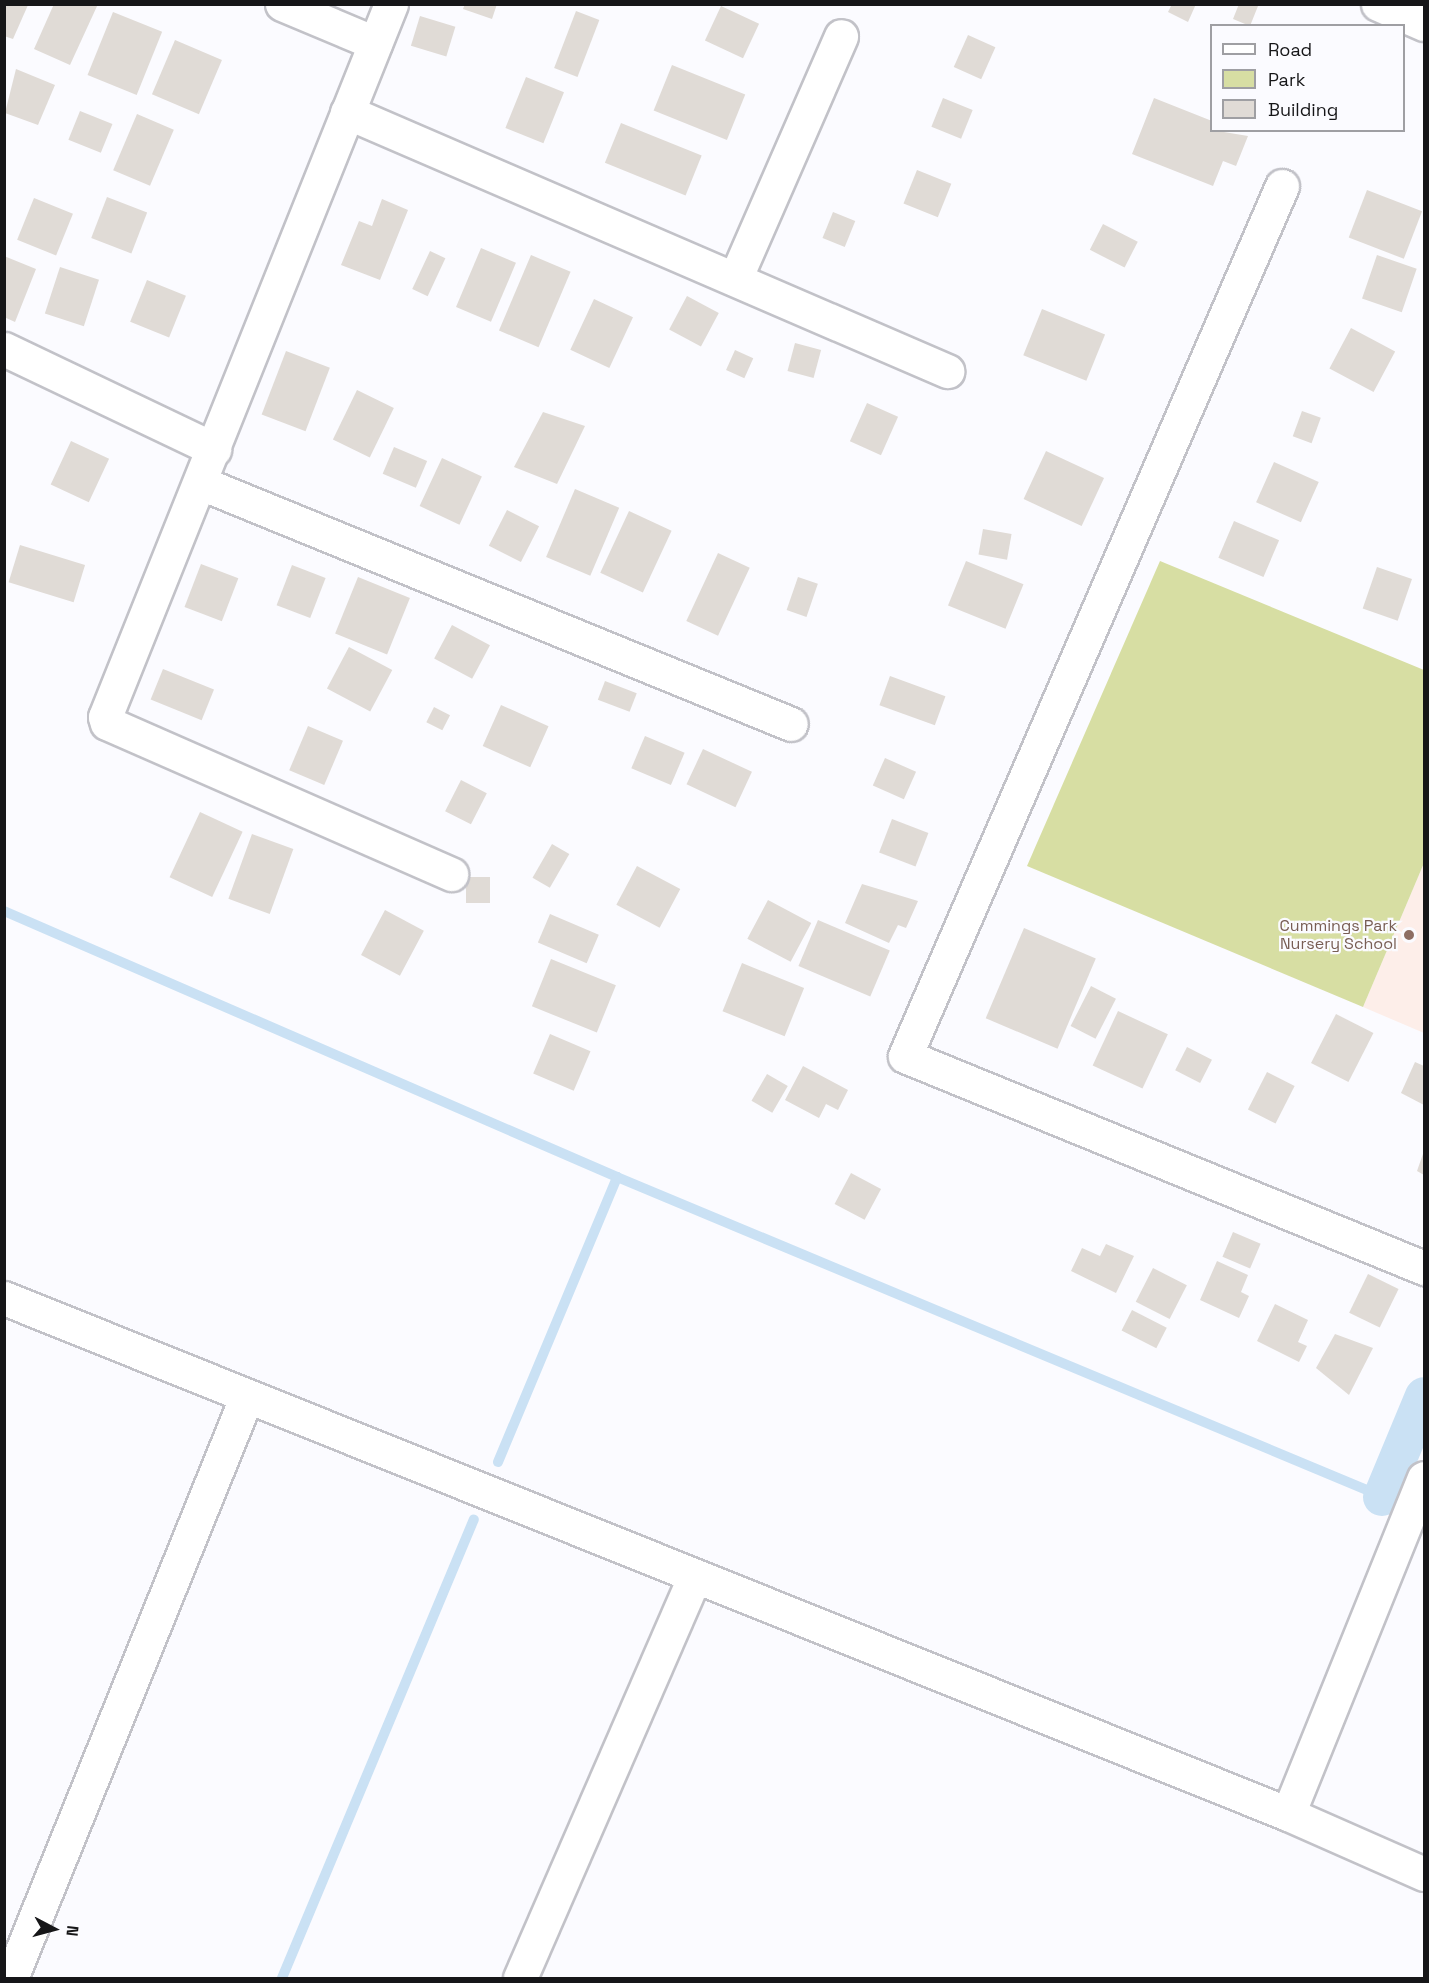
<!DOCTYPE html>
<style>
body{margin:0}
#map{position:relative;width:1429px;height:1983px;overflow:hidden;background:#fbfbff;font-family:"Space Grotesk",sans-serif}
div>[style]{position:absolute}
.education>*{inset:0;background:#fdeee9}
.green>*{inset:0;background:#d7dea3}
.stream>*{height:10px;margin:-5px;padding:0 5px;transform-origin:5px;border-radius:5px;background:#cae1f4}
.canal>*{height:38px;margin:-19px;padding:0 19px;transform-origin:19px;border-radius:19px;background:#cae1f4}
.building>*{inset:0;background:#e0dbd6;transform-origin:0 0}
.roads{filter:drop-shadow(2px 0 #c2c2c8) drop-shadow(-2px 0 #c2c2c8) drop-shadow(0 2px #c2c2c8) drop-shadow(0 -2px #c2c2c8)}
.minor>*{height:33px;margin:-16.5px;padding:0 16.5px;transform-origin:16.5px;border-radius:16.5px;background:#fff}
.dots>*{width:16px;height:16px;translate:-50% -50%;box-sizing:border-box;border:3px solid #fbfbff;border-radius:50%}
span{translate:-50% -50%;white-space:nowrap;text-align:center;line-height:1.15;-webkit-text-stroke:4.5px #fbfbff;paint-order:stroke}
.education-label{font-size:16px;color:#785e54}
.right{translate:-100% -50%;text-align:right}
.frame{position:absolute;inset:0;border:6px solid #161618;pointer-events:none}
.legend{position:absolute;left:1210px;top:24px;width:195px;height:108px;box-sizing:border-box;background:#fbfbff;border:2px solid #9f9fa3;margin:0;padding:8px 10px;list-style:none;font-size:18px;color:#161618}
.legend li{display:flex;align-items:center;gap:12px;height:30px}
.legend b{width:30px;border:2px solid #9f9fa3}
.north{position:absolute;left:24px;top:1899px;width:60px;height:60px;-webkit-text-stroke:4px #fbfbff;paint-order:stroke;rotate:96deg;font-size:16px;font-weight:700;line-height:24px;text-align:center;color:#161618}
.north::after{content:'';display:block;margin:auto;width:21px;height:27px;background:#161618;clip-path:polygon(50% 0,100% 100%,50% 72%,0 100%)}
</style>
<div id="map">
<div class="education">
<div style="clip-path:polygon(1424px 863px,1424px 1033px,1363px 1007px)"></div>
</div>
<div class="green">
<div style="clip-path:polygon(1160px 561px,1424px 670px,1424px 863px,1363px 1007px,1027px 866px)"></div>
</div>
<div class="stream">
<div style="left:4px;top:911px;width:668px;rotate:23.46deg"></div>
<div style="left:617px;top:1177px;width:859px;rotate:22.66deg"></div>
<div style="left:498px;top:1462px;width:309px;rotate:-67.3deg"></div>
<div style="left:282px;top:1978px;width:497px;rotate:-67.3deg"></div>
</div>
<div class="canal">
<div style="left:1382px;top:1497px;width:109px;rotate:-67.4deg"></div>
</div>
<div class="building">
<div style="clip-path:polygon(54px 4px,98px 4px,70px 65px,34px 49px)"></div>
<div style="clip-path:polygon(465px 4px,497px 4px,492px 19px,463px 9px)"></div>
<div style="clip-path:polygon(1172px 4px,1196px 4px,1188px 22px,1168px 12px)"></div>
<div style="clip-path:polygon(1239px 4px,1258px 6px,1250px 26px,1233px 19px)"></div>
<div style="clip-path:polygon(4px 5px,28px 5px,13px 39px,4px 36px)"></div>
<div style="left:721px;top:6px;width:42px;height:38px;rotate:25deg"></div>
<div style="left:576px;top:11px;width:25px;height:61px;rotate:21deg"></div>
<div style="left:113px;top:12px;width:53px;height:68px;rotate:22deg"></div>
<div style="left:420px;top:16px;width:37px;height:31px;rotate:17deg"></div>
<div style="left:968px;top:35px;width:30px;height:35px;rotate:24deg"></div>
<div style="left:175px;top:40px;width:51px;height:59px;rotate:23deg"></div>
<div style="left:672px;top:65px;width:79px;height:49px;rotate:22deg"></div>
<div style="clip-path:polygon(16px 69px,55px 85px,38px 125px,5px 113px)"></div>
<div style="left:526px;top:77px;width:41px;height:55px;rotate:22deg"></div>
<div style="left:943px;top:98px;width:32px;height:31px;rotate:22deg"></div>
<div style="clip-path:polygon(1154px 98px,1212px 121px,1212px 130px,1248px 136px,1236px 166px,1223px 161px,1213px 186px,1132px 154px)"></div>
<div style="left:80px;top:111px;width:35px;height:31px;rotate:22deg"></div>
<div style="left:137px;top:114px;width:40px;height:61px;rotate:23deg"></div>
<div style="left:621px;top:123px;width:87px;height:43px;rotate:22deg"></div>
<div style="left:917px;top:170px;width:37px;height:36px;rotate:22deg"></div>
<div style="left:1367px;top:190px;width:59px;height:51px;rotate:21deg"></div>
<div style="left:107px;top:197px;width:43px;height:44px;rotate:21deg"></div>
<div style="left:34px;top:198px;width:42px;height:45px;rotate:22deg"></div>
<div style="clip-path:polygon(382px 199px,408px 210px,380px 280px,341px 265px,359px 221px,372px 226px)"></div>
<div style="left:833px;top:212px;width:24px;height:28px;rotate:22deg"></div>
<div style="left:1103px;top:224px;width:39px;height:29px;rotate:27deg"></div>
<div style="left:481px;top:248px;width:38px;height:64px;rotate:23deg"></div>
<div style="left:430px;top:251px;width:17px;height:42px;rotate:25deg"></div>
<div style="left:531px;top:255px;width:43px;height:82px;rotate:23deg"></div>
<div style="left:1377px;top:255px;width:42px;height:46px;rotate:19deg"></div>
<div style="clip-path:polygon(4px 256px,36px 269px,15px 322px,4px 317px)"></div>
<div style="left:60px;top:267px;width:41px;height:49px;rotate:18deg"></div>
<div style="left:147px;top:280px;width:42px;height:45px;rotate:22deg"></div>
<div style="left:687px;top:296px;width:36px;height:38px;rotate:28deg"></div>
<div style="left:594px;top:299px;width:43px;height:56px;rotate:25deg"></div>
<div style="left:1042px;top:309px;width:68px;height:50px;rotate:22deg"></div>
<div style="left:1351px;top:328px;width:50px;height:46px;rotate:28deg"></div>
<div style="left:795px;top:343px;width:27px;height:29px;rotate:15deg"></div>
<div style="left:735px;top:350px;width:20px;height:22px;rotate:24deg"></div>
<div style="left:286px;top:351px;width:47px;height:68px;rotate:21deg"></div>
<div style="left:357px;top:390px;width:41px;height:55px;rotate:26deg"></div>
<div style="left:867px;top:403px;width:34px;height:42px;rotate:24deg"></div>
<div style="left:1302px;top:411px;width:20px;height:27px;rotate:20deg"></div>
<div style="clip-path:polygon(543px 412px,585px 426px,557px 484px,514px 467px)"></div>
<div style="left:71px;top:441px;width:42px;height:48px;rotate:25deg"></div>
<div style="left:394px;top:447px;width:36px;height:29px;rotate:23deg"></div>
<div style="left:1046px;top:451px;width:64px;height:53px;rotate:25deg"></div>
<div style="left:442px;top:458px;width:44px;height:53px;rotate:25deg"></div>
<div style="left:1274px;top:462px;width:49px;height:44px;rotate:24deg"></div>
<div style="left:575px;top:489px;width:48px;height:74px;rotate:23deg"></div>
<div style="left:507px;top:510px;width:36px;height:40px;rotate:27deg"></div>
<div style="left:629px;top:511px;width:47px;height:68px;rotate:25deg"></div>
<div style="left:1234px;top:521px;width:49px;height:40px;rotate:23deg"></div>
<div style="left:983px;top:529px;width:29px;height:26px;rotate:10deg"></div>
<div style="left:20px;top:545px;width:68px;height:39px;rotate:17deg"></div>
<div style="left:718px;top:553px;width:35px;height:75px;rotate:25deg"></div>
<div style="left:966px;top:561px;width:62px;height:48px;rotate:22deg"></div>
<div style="left:201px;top:564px;width:40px;height:46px;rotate:21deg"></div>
<div style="left:292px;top:565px;width:36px;height:43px;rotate:21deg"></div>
<div style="left:1377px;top:567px;width:37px;height:44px;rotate:19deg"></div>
<div style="left:358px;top:577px;width:56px;height:61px;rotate:22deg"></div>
<div style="left:798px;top:577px;width:21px;height:35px;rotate:19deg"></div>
<div style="left:452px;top:625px;width:43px;height:38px;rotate:28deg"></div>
<div style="left:349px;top:647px;width:49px;height:47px;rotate:28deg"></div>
<div style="left:163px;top:669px;width:55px;height:33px;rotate:22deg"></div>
<div style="left:890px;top:676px;width:59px;height:31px;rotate:20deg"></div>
<div style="left:605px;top:681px;width:34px;height:20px;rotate:21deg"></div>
<div style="left:501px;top:705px;width:52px;height:45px;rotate:24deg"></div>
<div style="left:434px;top:707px;width:18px;height:17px;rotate:27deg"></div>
<div style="left:308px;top:726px;width:38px;height:48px;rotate:23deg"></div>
<div style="left:645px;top:736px;width:43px;height:35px;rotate:23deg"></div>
<div style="left:703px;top:749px;width:54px;height:39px;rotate:25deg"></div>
<div style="left:885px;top:758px;width:34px;height:30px;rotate:24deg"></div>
<div style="left:461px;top:780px;width:29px;height:35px;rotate:27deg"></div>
<div style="left:200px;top:812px;width:47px;height:72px;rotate:25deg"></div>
<div style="left:892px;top:819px;width:39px;height:36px;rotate:21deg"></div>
<div style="left:252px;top:834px;width:44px;height:69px;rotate:20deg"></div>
<div style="left:552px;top:844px;width:20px;height:39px;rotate:30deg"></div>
<div style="left:637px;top:866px;width:49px;height:44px;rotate:28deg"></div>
<div style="left:466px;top:877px;width:24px;height:26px"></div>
<div style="clip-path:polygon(862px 884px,918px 901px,906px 928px,898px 925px,889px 943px,845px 923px)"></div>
<div style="left:768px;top:900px;width:49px;height:44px;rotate:28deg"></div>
<div style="left:385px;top:910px;width:44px;height:51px;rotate:28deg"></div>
<div style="left:550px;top:914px;width:53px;height:31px;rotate:23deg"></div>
<div style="left:818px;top:920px;width:78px;height:50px;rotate:23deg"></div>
<div style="left:1024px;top:928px;width:78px;height:98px;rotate:23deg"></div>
<div style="left:551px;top:959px;width:70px;height:51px;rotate:22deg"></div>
<div style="left:742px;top:963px;width:67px;height:52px;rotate:22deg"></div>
<div style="left:1091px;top:986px;width:28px;height:45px;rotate:27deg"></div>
<div style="left:1118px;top:1011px;width:55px;height:60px;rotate:25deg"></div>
<div style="left:1336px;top:1014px;width:42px;height:55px;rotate:27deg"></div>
<div style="left:550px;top:1034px;width:44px;height:43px;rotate:23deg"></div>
<div style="left:1187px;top:1047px;width:28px;height:26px;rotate:27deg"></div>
<div style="clip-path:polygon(1415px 1062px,1424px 1066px,1424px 1105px,1401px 1093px)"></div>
<div style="clip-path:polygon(803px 1066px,848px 1090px,838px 1110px,826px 1104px,819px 1118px,785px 1100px)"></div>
<div style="left:1267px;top:1072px;width:31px;height:42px;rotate:27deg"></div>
<div style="left:767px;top:1074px;width:24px;height:31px;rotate:30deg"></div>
<div style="clip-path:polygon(1424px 1151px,1424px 1175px,1417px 1171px)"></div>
<div style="left:851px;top:1173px;width:34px;height:35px;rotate:28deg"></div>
<div style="left:1233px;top:1232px;width:30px;height:27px;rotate:23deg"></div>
<div style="clip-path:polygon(1106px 1244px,1134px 1256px,1116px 1293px,1071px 1271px,1082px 1248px,1100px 1256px)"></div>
<div style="clip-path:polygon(1217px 1261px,1248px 1275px,1241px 1292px,1249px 1296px,1239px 1318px,1200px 1300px)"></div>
<div style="left:1153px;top:1268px;width:38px;height:38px;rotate:27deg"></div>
<div style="left:1368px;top:1274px;width:34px;height:43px;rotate:26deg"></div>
<div style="clip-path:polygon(1275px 1304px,1308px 1320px,1298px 1342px,1307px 1346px,1299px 1362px,1257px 1341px)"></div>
<div style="left:1132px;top:1310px;width:39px;height:23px;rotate:27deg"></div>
<div style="clip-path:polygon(1335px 1334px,1373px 1348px,1349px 1395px,1316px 1368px)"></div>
</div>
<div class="roads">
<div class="minor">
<div style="left:282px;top:4px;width:101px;rotate:22.8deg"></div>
<div style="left:391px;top:4px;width:768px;rotate:111.86deg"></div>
<div style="left:105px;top:717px;width:6px;rotate:72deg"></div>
<div style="left:107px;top:723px;width:376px;rotate:23.7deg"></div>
<div style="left:1378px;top:4px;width:50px;rotate:23.5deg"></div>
<div style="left:347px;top:112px;width:654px;rotate:23.35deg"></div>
<div style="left:1282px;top:186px;width:948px;rotate:113.43deg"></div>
<div style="left:905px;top:1056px;width:561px;rotate:22.22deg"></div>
<div style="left:735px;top:279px;width:265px;rotate:-66.4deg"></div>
<div style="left:4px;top:349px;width:233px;rotate:25.5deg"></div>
<div style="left:201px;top:483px;width:637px;rotate:22.22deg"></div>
<div style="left:4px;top:1298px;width:1384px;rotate:21.89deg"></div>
<div style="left:1288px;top:1814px;width:149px;rotate:23.8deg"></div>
<div style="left:1288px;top:1814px;width:362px;rotate:-68deg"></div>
<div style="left:11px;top:1978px;width:626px;rotate:-67.94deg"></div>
<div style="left:520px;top:1978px;width:437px;rotate:-66.5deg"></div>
</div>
</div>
<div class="dots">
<div style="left:1409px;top:935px;background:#8d6e63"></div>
</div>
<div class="education-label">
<span class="right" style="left:1397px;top:935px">Cummings Park<br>Nursery School</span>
</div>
<div class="frame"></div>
<ul class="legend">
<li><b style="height:8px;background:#fff"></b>Road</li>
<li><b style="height:16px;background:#d7dea3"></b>Park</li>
<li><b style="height:16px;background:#e0dbd6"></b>Building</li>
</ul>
<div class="north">N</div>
</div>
